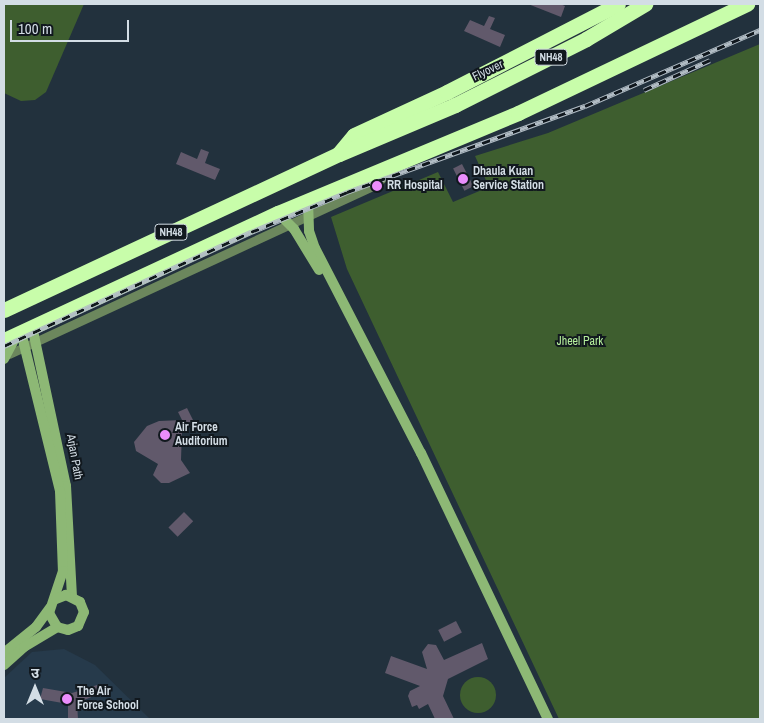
<!DOCTYPE html>
<meta charset="utf-8">
<style>
body{margin:0}
#map{position:relative;width:764px;height:723px;overflow:hidden;background:#22313d;font-family:"Archivo Narrow","Noto Sans Devanagari",sans-serif}
div>[style]{position:absolute}
.built>*{inset:0;background:#263a4b}
.green>*{inset:0;background:#3e5e2f}
.round{border-radius:50%}
.building>*{inset:0;background:#61596b;transform-origin:0 0}
.street>*{height:9px;margin:-4.5px;padding:0 4.5px;transform-origin:4.5px;border-radius:4.5px;background:#6c875d}
.secondary>*{height:10px;margin:-5px;padding:0 5px;transform-origin:5px;border-radius:5px;background:#8db875}
.highway>*{height:15px;margin:-7.5px;padding:0 7.5px;transform-origin:7.5px;border-radius:7.5px;background:#c8fdaa}
.rail>*{height:4.5px;margin-top:-2.25px;transform-origin:0;background:repeating-linear-gradient(90deg,#11181e 0 8px,#b1bcc4 0 16px);box-sizing:border-box;border-block:1px solid #b1bcc4}
.dots>*{width:14px;height:14px;translate:-50% -50%;box-sizing:border-box;border:2px solid #11181e;border-radius:50%}
span{translate:-50% -50%;white-space:nowrap;text-align:center;line-height:1.15;-webkit-text-stroke:4px #11181e;paint-order:stroke}
.shield-label span{padding:1px 4px;background:#11181e;border:1px solid;border-radius:4px;-webkit-text-stroke-width:0}
.shield-label{font-size:11px;color:#d3dde5;font-weight:700}
.street-label{font-size:12px;color:#d3dde5}
.poi-label{font-size:12px;color:#d3dde5;font-weight:700}
.left{translate:0 -50%;text-align:left}
.park-label{font-size:12px;color:#b5ee9c}
.frame{position:absolute;inset:0;border:5px solid #d3dde5;pointer-events:none}
.north{position:absolute;left:10px;top:663px;width:50px;height:50px;-webkit-text-stroke:4px #11181e;paint-order:stroke;rotate:0deg;font-size:14px;font-weight:700;line-height:20px;text-align:center;color:#d3dde5}
.north::after{content:'';display:block;margin:auto;width:18px;height:22px;background:#d3dde5;clip-path:polygon(50% 0,100% 100%,50% 72%,0 100%)}
.scale{position:absolute;left:10px;top:20px;width:119px;height:22px;box-sizing:border-box;border:2px solid #d3dde5;border-top:0;padding-left:6px;font-size:15px;line-height:18px;white-space:nowrap;color:#d3dde5;-webkit-text-stroke:4px #11181e;paint-order:stroke}
</style>
<div id="map">
<div class="built">
<div style="clip-path:polygon(64px 649px,95px 665px,150px 719px,4px 719px,4px 678px,32px 652px)"></div>
</div>
<div class="green">
<div style="clip-path:polygon(4px 4px,84px 4px,46px 92px,35px 100px,21px 101px,4px 93px)"></div>
<div style="clip-path:polygon(760px 44px,760px 719px,559px 719px,347px 269px,331px 217px,438px 172px,453px 202px,489px 187px,475px 156px,548px 133px)"></div>
<div class="round" style="left:460px;top:677px;width:36px;height:36px"></div>
</div>
<div class="building">
<div style="clip-path:polygon(528px 4px,560px 4px,565px 6px,561px 17px)"></div>
<div style="clip-path:polygon(489px 16px,495px 18px,490px 29px,505px 35px,500px 47px,464px 31px,470px 20px,484px 26px)"></div>
<div style="clip-path:polygon(201px 149px,209px 152px,205px 163px,220px 169px,215px 180px,176px 164px,181px 152px,197px 159px)"></div>
<div style="left:462px;top:164px;width:25px;height:10px;rotate:63deg"></div>
<div style="clip-path:polygon(187px 408px,195px 424px,182px 430px,181px 460px,190px 473px,169px 483px,161px 483px,153px 475px,158px 464px,136px 451px,134px 442px,147px 426px,159px 421px,182px 420px,178px 412px)"></div>
<div style="left:184px;top:512px;width:13px;height:22px;rotate:45deg"></div>
<div style="left:456px;top:621px;width:13px;height:20px;rotate:63deg"></div>
<div style="clip-path:polygon(482px 643px,488px 659px,448px 679px,443px 696px,454px 719px,435px 719px,428px 704px,419px 709px,417px 705px,412px 707px,408px 696px,410px 691px,420px 686px,385px 673px,391px 656px,427px 669px,422px 652px,428px 644px,436px 645px,444px 660px)"></div>
<div style="clip-path:polygon(97px 685px,101px 693px,77px 703px,78px 719px,68px 719px,68px 704px,40px 699px,43px 688px,72px 693px)"></div>
</div>
<div class="street">
<div style="left:9px;top:354px;width:399px;rotate:-24.8deg"></div>
<div style="left:371px;top:187px;width:31px;rotate:-38deg"></div>
</div>
<div class="secondary">
<div style="left:308px;top:201px;width:30px;rotate:88deg"></div>
<div style="left:309px;top:231px;width:18px;rotate:71deg"></div>
<div style="left:315px;top:248px;width:231px;rotate:62.7deg"></div>
<div style="left:421px;top:453px;width:295px;rotate:64.5deg"></div>
<div style="left:278px;top:213px;width:23px;rotate:45deg"></div>
<div style="left:294px;top:229px;width:48px;rotate:58.6deg"></div>
<div style="left:32px;top:326px;width:164px;rotate:78deg"></div>
<div style="left:66px;top:486px;width:110px;rotate:86.9deg"></div>
<div style="left:21px;top:332px;width:164px;rotate:76.2deg"></div>
<div style="left:60px;top:491px;width:80px;rotate:87.9deg"></div>
<div style="left:63px;top:571px;width:44px;rotate:108.4deg"></div>
<div style="left:49px;top:613px;width:16px;rotate:60deg"></div>
<div style="left:57px;top:627px;width:11px;rotate:15deg"></div>
<div style="left:68px;top:630px;width:11px;rotate:-22deg"></div>
<div style="left:78px;top:626px;width:15px;rotate:-67deg"></div>
<div style="left:84px;top:612px;width:11px;rotate:-112deg"></div>
<div style="left:80px;top:602px;width:16px;rotate:-153deg"></div>
<div style="left:66px;top:595px;width:11px;rotate:158deg"></div>
<div style="left:4px;top:359px;width:30px;rotate:-62deg"></div>
<div style="left:4px;top:653px;width:41px;rotate:-39.1deg"></div>
<div style="left:36px;top:627px;width:24px;rotate:-54deg"></div>
<div style="left:4px;top:665px;width:27px;rotate:-42deg"></div>
<div style="left:24px;top:647px;width:39px;rotate:-31deg"></div>
</div>
<div class="highway">
<div style="left:339px;top:153px;width:23px;rotate:-50deg"></div>
<div style="left:354px;top:135px;width:102px;rotate:-24.8deg"></div>
<div style="left:447px;top:92px;width:192px;rotate:-27.2deg"></div>
<div style="left:4px;top:310px;width:370px;rotate:-25deg"></div>
<div style="left:339px;top:154px;width:126px;rotate:-22.9deg"></div>
<div style="left:455px;top:105px;width:147px;rotate:-26.7deg"></div>
<div style="left:586px;top:39px;width:69px;rotate:-30.7deg"></div>
<div style="left:4px;top:340px;width:302px;rotate:-24.9deg"></div>
<div style="left:278px;top:213px;width:260px;rotate:-22.6deg"></div>
<div style="left:518px;top:113px;width:254px;rotate:-25.5deg"></div>
</div>
<div class="rail">
<div style="left:644px;top:90px;width:72px;rotate:-24.4deg"></div>
<div style="left:4px;top:346px;width:272px;rotate:-24.8deg"></div>
<div style="left:251px;top:232px;width:104px;rotate:-22.6deg"></div>
<div style="left:347px;top:192px;width:253px;rotate:-19.9deg"></div>
<div style="left:585px;top:106px;width:191px;rotate:-23.5deg"></div>
</div>
<div class="dots">
<div style="left:463px;top:179px;background:#eb8dfc"></div>
<div style="left:377px;top:186px;background:#eb8dfc"></div>
<div style="left:165px;top:435px;background:#eb8dfc"></div>
<div style="left:67px;top:699px;background:#eb8dfc"></div>
</div>
<div class="shield-label">
<span style="left:551px;top:57px">NH48</span>
<span style="left:171px;top:232px">NH48</span>
</div>
<div class="street-label">
<span style="left:488px;top:71px;rotate:-26deg">Flyover</span>
<span style="left:74px;top:457px;rotate:80deg">Arjan Path</span>
</div>
<div class="poi-label">
<span class="left" style="left:473px;top:179px">Dhaula Kuan<br>Service Station</span>
<span class="left" style="left:387px;top:186px">RR Hospital</span>
<span class="left" style="left:175px;top:435px">Air Force<br>Auditorium</span>
<span class="left" style="left:77px;top:699px">The Air<br>Force School</span>
</div>
<div class="park-label">
<span style="left:580px;top:342px">Jheel Park</span>
</div>
<div class="frame"></div>
<div class="north">उ</div>
<div class="scale">100 m</div>
</div>
